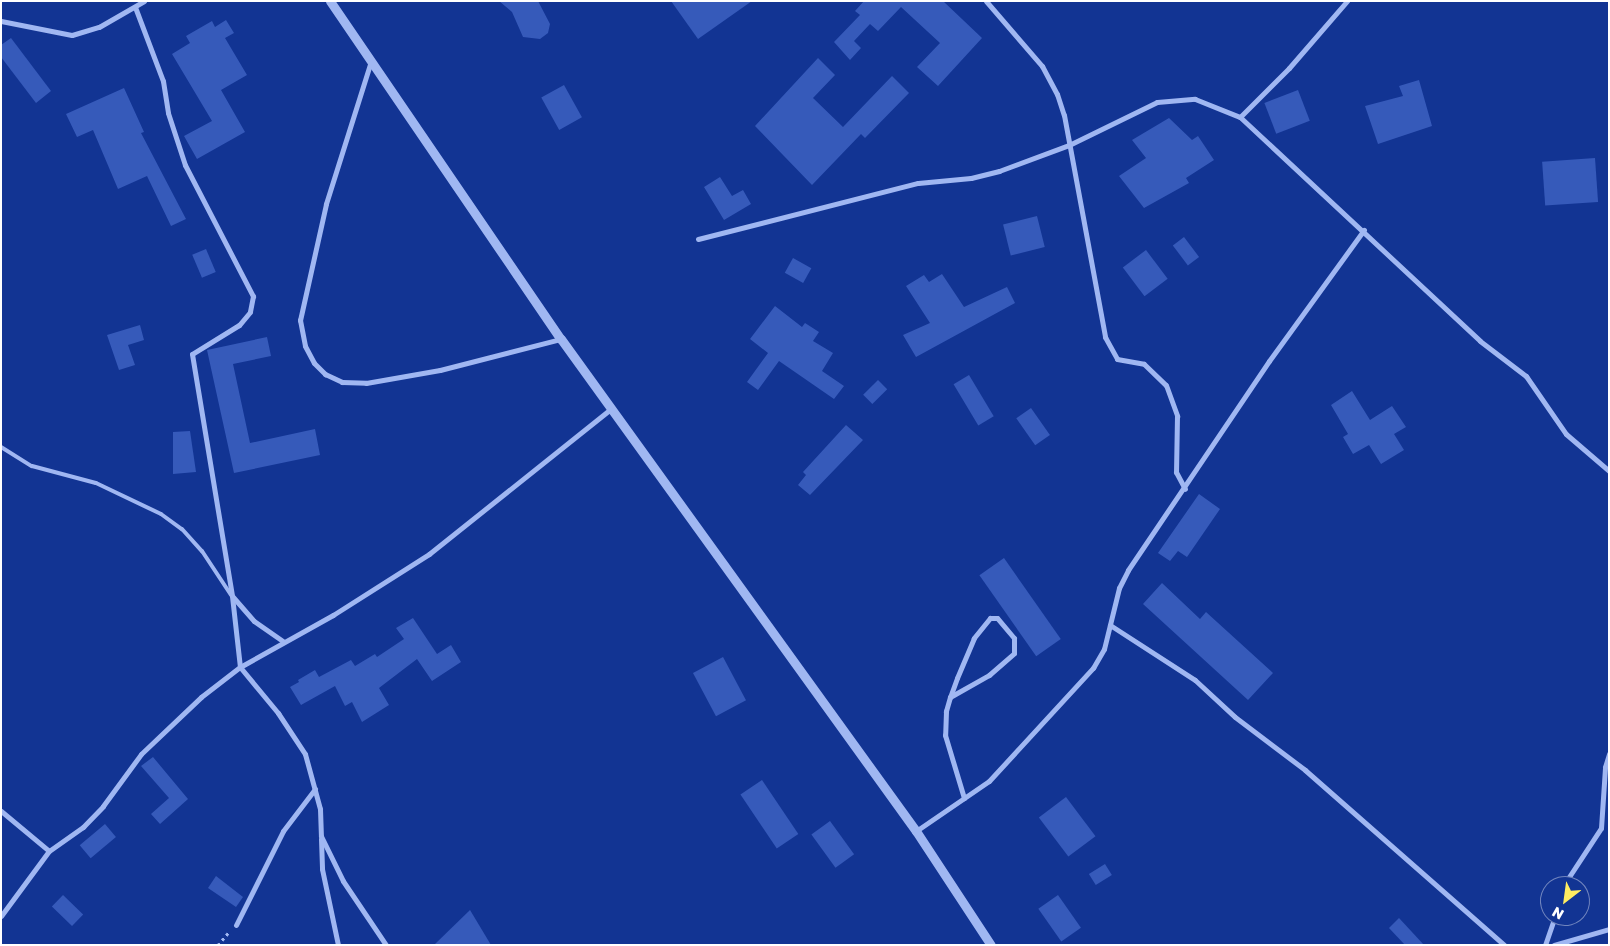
<!DOCTYPE html>
<style>
body{margin:0}
#map{position:relative;width:1610px;height:946px;overflow:hidden;background:#123493;font-family:"Golos Text",sans-serif}
div>[style]{position:absolute}
.building>*{inset:0;background:#365aba;transform-origin:0 0}
.path>*{height:3px;margin-top:-1.5px;transform-origin:0;background:repeating-linear-gradient(90deg,#a0b7f2 0 2.5px,transparent 0 6.5px)}
.service>*{height:4px;margin:-2px;padding:0 2px;transform-origin:2px;border-radius:2px;background:#a0b7f2}
.minor>*{height:5px;margin:-2.5px;padding:0 2.5px;transform-origin:2.5px;border-radius:2.5px;background:#a0b7f2}
.tertiary>*{height:9px;margin:-4.5px;padding:0 4.5px;transform-origin:4.5px;border-radius:4.5px;background:#a0b7f2}
span{translate:-50% -50%;white-space:nowrap;text-align:center;line-height:1.15;-webkit-text-stroke:5px #123493;paint-order:stroke}
.frame{position:absolute;inset:0;border:2px solid #fff;pointer-events:none}
.north{position:absolute;left:1540px;top:876px;width:50px;height:50px;box-sizing:border-box;background:#123493;border:1px solid #7185be;border-radius:50%;rotate:210deg;font-size:14px;font-weight:700;line-height:20px;text-align:center;color:#fff}
.north::after{content:'';display:block;margin:auto;width:18px;height:22px;background:#ffed61;clip-path:polygon(50% 0,100% 100%,50% 72%,0 100%)}
</style>
<div id="map">
<div class="building">
<div style="clip-path:polygon(499px 1px,538px 1px,550px 24px,548px 33px,540px 39px,523px 37px,512px 12px)"></div>
<div style="clip-path:polygon(671px 1px,752px 1px,698px 39px)"></div>
<div style="clip-path:polygon(864px 1px,943px 1px,982px 38px,938px 86px,917px 67px,940px 43px,901px 7px,878px 31px,870px 24px,854px 41px,861px 48px,850px 60px,834px 42px,860px 15px,855px 11px)"></div>
<div style="clip-path:polygon(226px 20px,234px 33px,225px 38px,247px 75px,221px 90px,245px 132px,197px 159px,184px 136px,212px 121px,172px 54px,190px 43px,186px 36px,212px 21px,215px 27px)"></div>
<div style="clip-path:polygon(11px 38px,51px 91px,36px 103px,1px 57px,1px 45px)"></div>
<div style="clip-path:polygon(818px 58px,835px 75px,813px 98px,843px 127px,892px 76px,909px 93px,865px 138px,861px 134px,812px 185px,755px 126px)"></div>
<div style="clip-path:polygon(1419px 80px,1432px 126px,1378px 144px,1365px 106px,1403px 96px,1399px 86px)"></div>
<div style="left:564px;top:85px;width:37px;height:26px;rotate:61deg"></div>
<div style="clip-path:polygon(124px 88px,144px 132px,141px 133px,186px 219px,171px 226px,147px 176px,118px 189px,93px 130px,77px 137px,66px 114px)"></div>
<div style="left:1298px;top:90px;width:33px;height:36px;rotate:69deg"></div>
<div style="clip-path:polygon(1169px 118px,1192px 140px,1198px 136px,1214px 160px,1186px 178px,1189px 183px,1144px 208px,1119px 176px,1146px 158px,1132px 140px)"></div>
<div style="left:1595px;top:158px;width:44px;height:53px;rotate:86deg"></div>
<div style="clip-path:polygon(720px 177px,732px 196px,743px 190px,751px 204px,724px 220px,704px 187px)"></div>
<div style="left:1037px;top:216px;width:32px;height:35px;rotate:76deg"></div>
<div style="left:1184px;top:237px;width:25px;height:14px;rotate:53deg"></div>
<div style="left:206px;top:249px;width:25px;height:15px;rotate:67deg"></div>
<div style="left:1146px;top:250px;width:36px;height:29px;rotate:53deg"></div>
<div style="left:793px;top:258px;width:21px;height:17px;rotate:29deg"></div>
<div style="clip-path:polygon(942px 274px,964px 307px,1007px 287px,1015px 303px,916px 357px,903px 335px,930px 323px,906px 286px,924px 275px,929px 282px)"></div>
<div style="clip-path:polygon(775px 306px,802px 327px,805px 323px,819px 332px,813px 341px,833px 353px,822px 371px,844px 386px,834px 399px,779px 361px,758px 390px,747px 382px,768px 353px,750px 339px)"></div>
<div style="clip-path:polygon(140px 325px,144px 340px,128px 345px,135px 365px,119px 370px,107px 335px)"></div>
<div style="clip-path:polygon(267px 337px,271px 356px,233px 364px,250px 443px,315px 429px,320px 455px,234px 473px,207px 350px)"></div>
<div style="left:969px;top:375px;width:48px;height:18px;rotate:59deg"></div>
<div style="left:878px;top:380px;width:13px;height:21px;rotate:45deg"></div>
<div style="clip-path:polygon(1352px 391px,1370px 420px,1392px 406px,1406px 427px,1394px 434px,1404px 450px,1381px 464px,1369px 445px,1353px 454px,1343px 437px,1348px 434px,1331px 405px)"></div>
<div style="left:1031px;top:408px;width:33px;height:18px;rotate:55deg"></div>
<div style="clip-path:polygon(846px 425px,863px 440px,810px 495px,798px 485px,806px 475px,803px 472px)"></div>
<div style="clip-path:polygon(190px 431px,196px 472px,173px 474px,173px 432px)"></div>
<div style="clip-path:polygon(1199px 494px,1220px 509px,1187px 557px,1178px 551px,1170px 561px,1158px 553px)"></div>
<div style="left:1004px;top:558px;width:99px;height:30px;rotate:55deg"></div>
<div style="clip-path:polygon(1162px 583px,1200px 619px,1206px 612px,1273px 673px,1248px 700px,1143px 604px)"></div>
<div style="clip-path:polygon(413px 618px,437px 654px,451px 645px,461px 662px,432px 681px,417px 659px,379px 688px,389px 705px,362px 722px,352px 702px,345px 706px,335px 686px,301px 705px,290px 687px,299px 682px,298px 680px,315px 670px,319px 677px,351px 660px,355px 666px,375px 654px,377px 657px,404px 639px,396px 628px)"></div>
<div style="left:723px;top:657px;width:49px;height:34px;rotate:62deg"></div>
<div style="clip-path:polygon(153px 757px,188px 799px,160px 824px,151px 814px,169px 798px,141px 766px)"></div>
<div style="left:762px;top:780px;width:65px;height:26px;rotate:56deg"></div>
<div style="left:1066px;top:797px;width:49px;height:34px;rotate:53deg"></div>
<div style="left:830px;top:821px;width:41px;height:23px;rotate:54deg"></div>
<div style="left:105px;top:824px;width:17px;height:33px;rotate:50deg"></div>
<div style="left:1105px;top:864px;width:13px;height:19px;rotate:58deg"></div>
<div style="clip-path:polygon(216px 876px,243px 897px,236px 907px,208px 888px)"></div>
<div style="left:63px;top:895px;width:28px;height:16px;rotate:44deg"></div>
<div style="left:1058px;top:895px;width:40px;height:24px;rotate:55deg"></div>
<div style="clip-path:polygon(470px 910px,491px 945px,434px 945px)"></div>
<div style="clip-path:polygon(1399px 918px,1424px 945px,1405px 945px,1389px 928px)"></div>
</div>
<div class="path">
<div style="left:218px;top:945px;width:17px;rotate:-50deg"></div>
</div>
<div class="service">
<div style="left:1px;top:447px;width:36px;rotate:32deg"></div>
<div style="left:32px;top:466px;width:66px;rotate:14.9deg"></div>
<div style="left:96px;top:483px;width:72px;rotate:25.5deg"></div>
<div style="left:161px;top:514px;width:26px;rotate:36deg"></div>
<div style="left:182px;top:529px;width:30px;rotate:48deg"></div>
<div style="left:202px;top:551px;width:53px;rotate:56.6deg"></div>
</div>
<div class="minor">
<div style="left:986px;top:1px;width:86px;rotate:49.3deg"></div>
<div style="left:1042px;top:66px;width:32px;rotate:62deg"></div>
<div style="left:1057px;top:94px;width:22px;rotate:72deg"></div>
<div style="left:1064px;top:115px;width:226px;rotate:79.5deg"></div>
<div style="left:1105px;top:337px;width:25px;rotate:61deg"></div>
<div style="left:1117px;top:359px;width:27px;rotate:10deg"></div>
<div style="left:1144px;top:364px;width:30px;rotate:44deg"></div>
<div style="left:1166px;top:385px;width:33px;rotate:70deg"></div>
<div style="left:1177px;top:416px;width:56px;rotate:91deg"></div>
<div style="left:1176px;top:472px;width:19px;rotate:62deg"></div>
<div style="left:135px;top:7px;width:79px;rotate:69.3deg"></div>
<div style="left:163px;top:81px;width:32px;rotate:81deg"></div>
<div style="left:168px;top:113px;width:55px;rotate:71.9deg"></div>
<div style="left:185px;top:165px;width:148px;rotate:62.6deg"></div>
<div style="left:253px;top:296px;width:16px;rotate:101deg"></div>
<div style="left:250px;top:312px;width:17px;rotate:130deg"></div>
<div style="left:239px;top:325px;width:55px;rotate:148.3deg"></div>
<div style="left:192px;top:354px;width:245px;rotate:80.6deg"></div>
<div style="left:232px;top:596px;width:71px;rotate:83.6deg"></div>
<div style="left:240px;top:667px;width:60px;rotate:50.4deg"></div>
<div style="left:278px;top:713px;width:49px;rotate:56.6deg"></div>
<div style="left:305px;top:754px;width:57px;rotate:74.7deg"></div>
<div style="left:320px;top:809px;width:27px;rotate:88deg"></div>
<div style="left:321px;top:836px;width:50px;rotate:63.9deg"></div>
<div style="left:343px;top:881px;width:77px;rotate:56.1deg"></div>
<div style="left:1px;top:21px;width:72px;rotate:11.2deg"></div>
<div style="left:72px;top:35px;width:28px;rotate:-17deg"></div>
<div style="left:99px;top:27px;width:52px;rotate:-30deg"></div>
<div style="left:371px;top:61px;width:150px;rotate:107.5deg"></div>
<div style="left:326px;top:204px;width:119px;rotate:102.6deg"></div>
<div style="left:300px;top:320px;width:26px;rotate:79deg"></div>
<div style="left:305px;top:346px;width:19px;rotate:62deg"></div>
<div style="left:314px;top:363px;width:16px;rotate:45deg"></div>
<div style="left:325px;top:374px;width:19px;rotate:25deg"></div>
<div style="left:342px;top:382px;width:24px;rotate:2deg"></div>
<div style="left:366px;top:383px;width:75px;rotate:-10deg"></div>
<div style="left:440px;top:370px;width:125px;rotate:-14.4deg"></div>
<div style="left:1240px;top:117px;width:69px;rotate:-45deg"></div>
<div style="left:1289px;top:68px;width:89px;rotate:-49.1deg"></div>
<div style="left:698px;top:239px;width:227px;rotate:-14.3deg"></div>
<div style="left:918px;top:183px;width:53px;rotate:-5.4deg"></div>
<div style="left:971px;top:178px;width:29px;rotate:-14deg"></div>
<div style="left:999px;top:171px;width:75px;rotate:-20.4deg"></div>
<div style="left:1069px;top:145px;width:98px;rotate:-26deg"></div>
<div style="left:1157px;top:102px;width:38px;rotate:-5deg"></div>
<div style="left:1195px;top:99px;width:48px;rotate:21.8deg"></div>
<div style="left:1240px;top:117px;width:328px;rotate:43deg"></div>
<div style="left:1480px;top:341px;width:58px;rotate:37.3deg"></div>
<div style="left:1526px;top:376px;width:70px;rotate:55.4deg"></div>
<div style="left:1566px;top:434px;width:57px;rotate:40.7deg"></div>
<div style="left:233px;top:597px;width:32px;rotate:49deg"></div>
<div style="left:254px;top:621px;width:35px;rotate:35deg"></div>
<div style="left:1110px;top:625px;width:101px;rotate:32.9deg"></div>
<div style="left:1195px;top:680px;width:54px;rotate:42.8deg"></div>
<div style="left:1235px;top:717px;width:88px;rotate:37.1deg"></div>
<div style="left:1305px;top:770px;width:265px;rotate:41.3deg"></div>
<div style="left:950px;top:697px;width:45px;rotate:-29.4deg"></div>
<div style="left:989px;top:675px;width:33px;rotate:-41deg"></div>
<div style="left:1014px;top:653px;width:15px;rotate:-90deg"></div>
<div style="left:1014px;top:638px;width:26px;rotate:-130deg"></div>
<div style="left:997px;top:618px;width:7px;rotate:180deg"></div>
<div style="left:990px;top:618px;width:26px;rotate:129deg"></div>
<div style="left:974px;top:638px;width:43px;rotate:113deg"></div>
<div style="left:957px;top:678px;width:20px;rotate:110deg"></div>
<div style="left:950px;top:697px;width:15px;rotate:106deg"></div>
<div style="left:946px;top:711px;width:24px;rotate:92deg"></div>
<div style="left:945px;top:735px;width:66px;rotate:73.2deg"></div>
<div style="left:1px;top:811px;width:62px;rotate:39.8deg"></div>
<div style="left:916px;top:831px;width:88px;rotate:-34.4deg"></div>
<div style="left:989px;top:781px;width:154px;rotate:-47.4deg"></div>
<div style="left:1093px;top:668px;width:22px;rotate:-60deg"></div>
<div style="left:1104px;top:649px;width:63px;rotate:-76.2deg"></div>
<div style="left:1119px;top:588px;width:20px;rotate:-63deg"></div>
<div style="left:1128px;top:570px;width:252px;rotate:-56deg"></div>
<div style="left:1269px;top:361px;width:162px;rotate:-54.1deg"></div>
<div style="left:321px;top:839px;width:30px;rotate:88deg"></div>
<div style="left:322px;top:869px;width:78px;rotate:78.1deg"></div>
<div style="left:1563px;top:886px;width:69px;rotate:-56.8deg"></div>
<div style="left:1601px;top:828px;width:61px;rotate:-86.2deg"></div>
<div style="left:1605px;top:767px;width:14px;rotate:-73deg"></div>
<div style="left:1px;top:916px;width:81px;rotate:-53.6deg"></div>
<div style="left:49px;top:851px;width:42px;rotate:-35.2deg"></div>
<div style="left:83px;top:827px;width:29px;rotate:-46deg"></div>
<div style="left:103px;top:806px;width:64px;rotate:-53.8deg"></div>
<div style="left:141px;top:754px;width:83px;rotate:-43.5deg"></div>
<div style="left:201px;top:697px;width:49px;rotate:-37.6deg"></div>
<div style="left:240px;top:667px;width:107px;rotate:-29.2deg"></div>
<div style="left:333px;top:615px;width:114px;rotate:-32.4deg"></div>
<div style="left:429px;top:554px;width:234px;rotate:-38.6deg"></div>
<div style="left:236px;top:925px;width:105px;rotate:-63.4deg"></div>
<div style="left:283px;top:831px;width:53px;rotate:-52.7deg"></div>
<div style="left:1545px;top:945px;width:31px;rotate:-71deg"></div>
<div style="left:1554px;top:945px;width:57px;rotate:-16.2deg"></div>
</div>
<div class="tertiary">
<div style="left:330px;top:1px;width:409px;rotate:55.7deg"></div>
<div style="left:561px;top:339px;width:607px;rotate:54.19deg"></div>
<div style="left:916px;top:831px;width:136px;rotate:56.7deg"></div>
</div>
<div class="frame"></div>
<div class="north">N</div>
</div>
